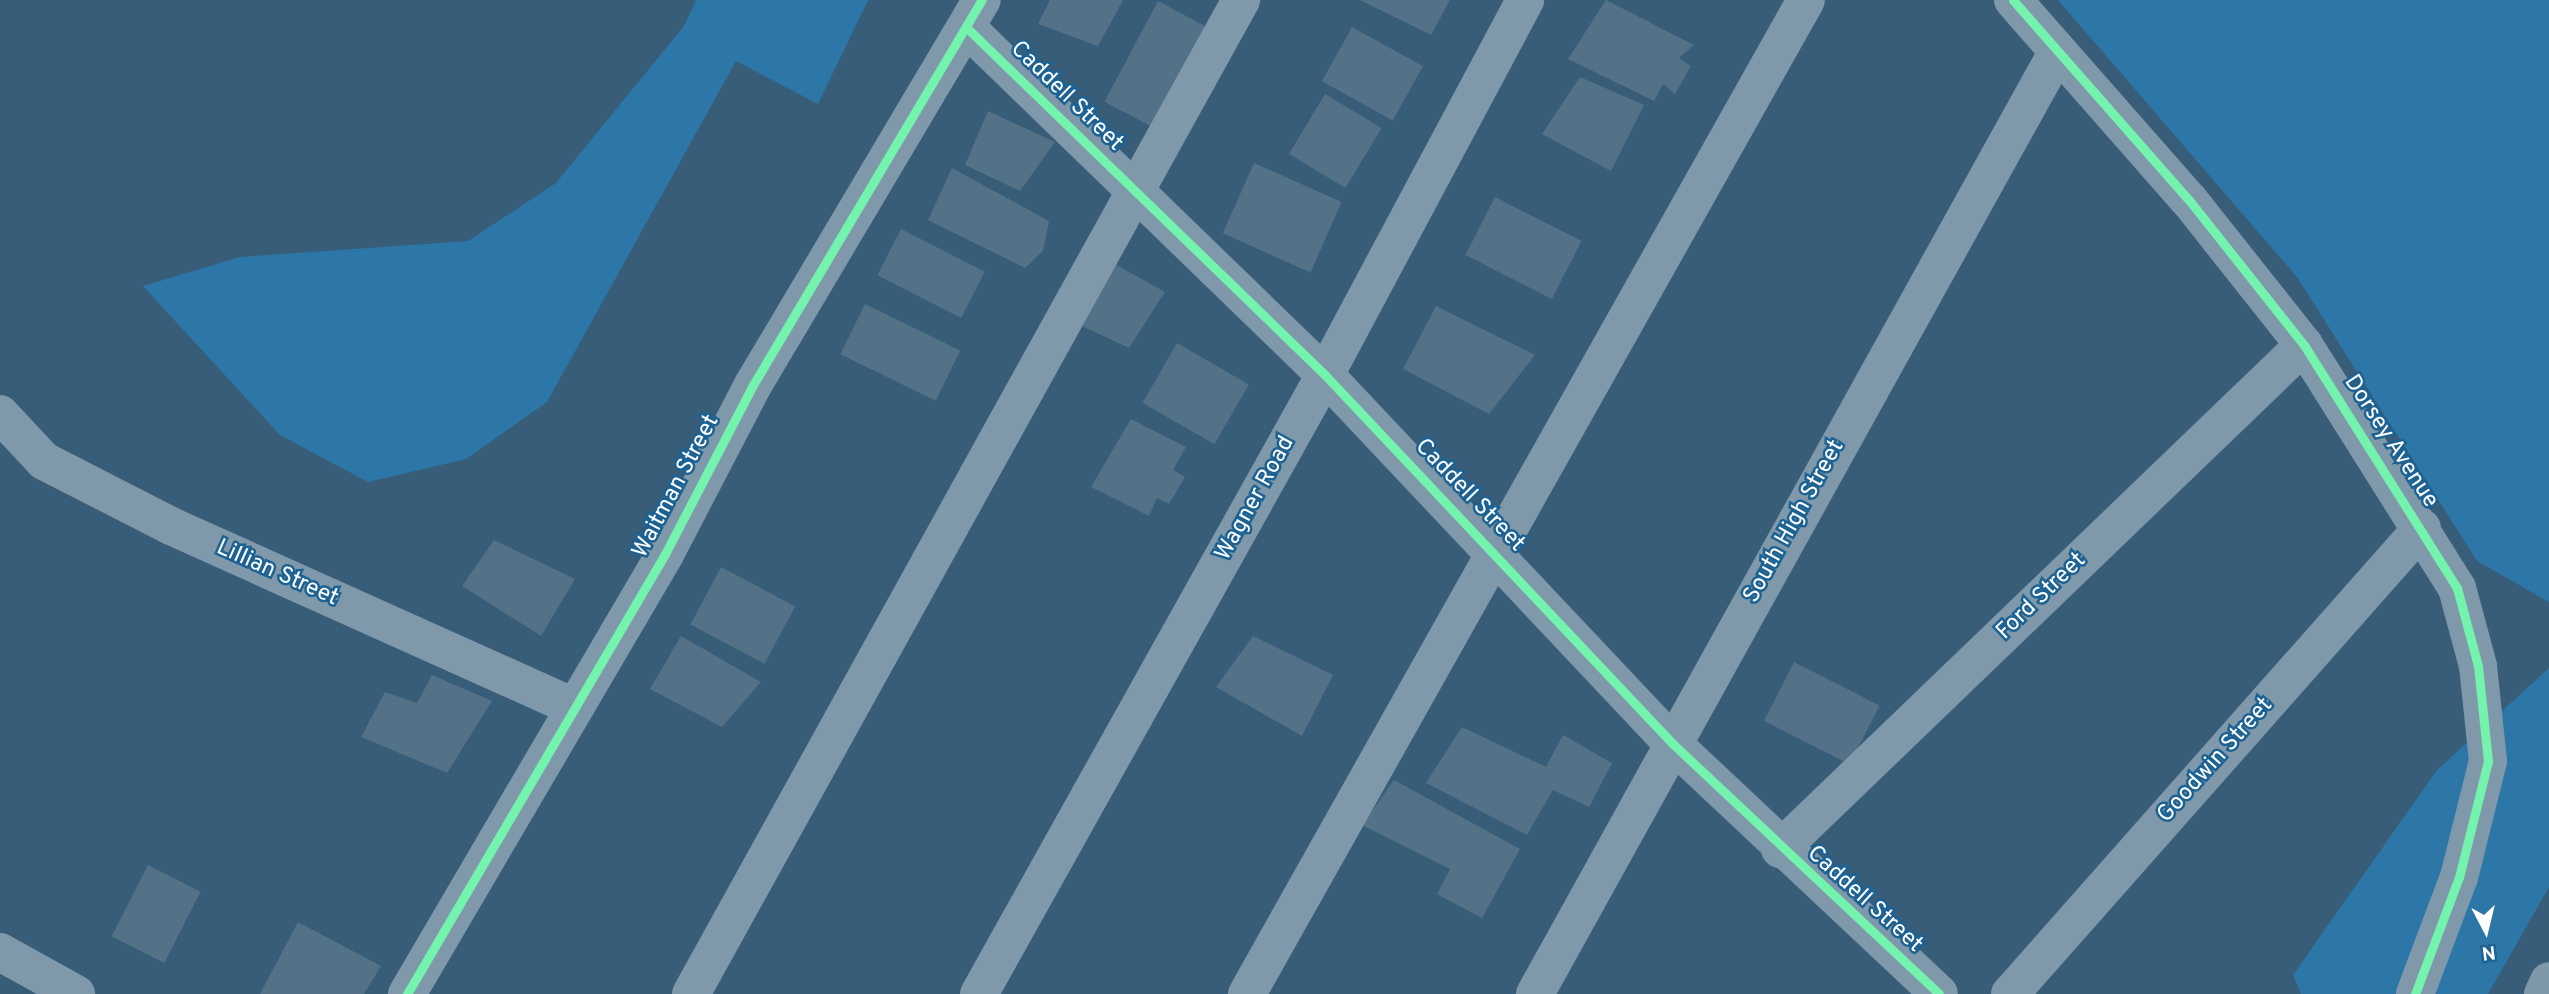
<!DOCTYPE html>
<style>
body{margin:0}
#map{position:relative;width:2549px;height:994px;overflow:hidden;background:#375d78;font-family:Overpass,sans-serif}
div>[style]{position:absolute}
.green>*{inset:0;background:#2d77a8}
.building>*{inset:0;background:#537287;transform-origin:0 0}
.minor>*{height:38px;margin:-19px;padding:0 19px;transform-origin:19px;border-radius:19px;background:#7f99ab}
.major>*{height:38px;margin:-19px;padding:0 19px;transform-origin:19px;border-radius:19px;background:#7e98a9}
.cycleway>*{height:9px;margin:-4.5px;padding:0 4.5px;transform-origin:4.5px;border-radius:4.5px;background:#73f3ae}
span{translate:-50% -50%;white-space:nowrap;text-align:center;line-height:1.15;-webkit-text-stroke:5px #1c6293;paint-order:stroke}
.street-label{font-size:23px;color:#fff}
.north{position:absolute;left:2451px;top:896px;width:70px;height:70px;-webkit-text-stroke:5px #1c6293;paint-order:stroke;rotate:173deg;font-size:19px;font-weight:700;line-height:28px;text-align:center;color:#fff}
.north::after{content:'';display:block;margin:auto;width:24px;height:32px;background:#fff;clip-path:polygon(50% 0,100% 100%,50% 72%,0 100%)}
</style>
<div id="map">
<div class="green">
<div style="clip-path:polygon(696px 0,868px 0,818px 104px,736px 61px,547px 402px,466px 459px,368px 482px,280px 435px,143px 286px,240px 257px,468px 241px,556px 183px,684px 26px)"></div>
<div style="clip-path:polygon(2058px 0,2549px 0,2549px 602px,2477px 561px,2297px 277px)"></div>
<div style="clip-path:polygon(2549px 668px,2549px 887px,2488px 994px,2301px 994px,2293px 975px,2437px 770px)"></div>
</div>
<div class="building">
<div style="clip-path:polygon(1050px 0,1123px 0,1098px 46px,1038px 24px)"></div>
<div style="clip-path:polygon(1360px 0,1450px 0,1431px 35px)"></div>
<div style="clip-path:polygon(1606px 0,1694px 45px,1679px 58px,1691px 66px,1675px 94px,1663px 84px,1654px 101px,1568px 59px)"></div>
<div style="left:1158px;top:1px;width:61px;height:114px;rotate:28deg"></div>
<div style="left:1352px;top:27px;width:81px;height:62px;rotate:29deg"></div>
<div style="clip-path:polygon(1580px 77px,1644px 105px,1611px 171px,1542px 134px)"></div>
<div style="left:1325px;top:94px;width:66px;height:70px;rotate:31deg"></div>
<div style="clip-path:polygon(988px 111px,1055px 142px,1020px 191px,965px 165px)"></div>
<div style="left:1254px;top:163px;width:96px;height:77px;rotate:24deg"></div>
<div style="clip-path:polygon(952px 168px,1049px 221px,1043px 251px,1025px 268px,928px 220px)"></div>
<div style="left:1495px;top:197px;width:97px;height:65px;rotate:27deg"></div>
<div style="left:901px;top:229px;width:94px;height:52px;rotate:27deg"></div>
<div style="clip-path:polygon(1113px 263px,1165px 292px,1129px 348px,1082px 326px)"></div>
<div style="left:865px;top:304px;width:106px;height:56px;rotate:26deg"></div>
<div style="clip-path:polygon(1436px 306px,1535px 355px,1489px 414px,1403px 369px)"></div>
<div style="left:1177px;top:343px;width:83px;height:69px;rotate:30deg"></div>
<div style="clip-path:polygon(1131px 419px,1186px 447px,1173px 470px,1185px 477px,1169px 504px,1157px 498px,1149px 516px,1091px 487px)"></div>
<div style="clip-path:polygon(494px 540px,575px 579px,541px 636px,462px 586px)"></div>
<div style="left:721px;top:567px;width:84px;height:65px;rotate:28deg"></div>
<div style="clip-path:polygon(681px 636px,761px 682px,722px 727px,650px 689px)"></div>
<div style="clip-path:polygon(1253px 636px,1333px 675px,1302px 736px,1216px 687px)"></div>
<div style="left:1794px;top:662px;width:96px;height:66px;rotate:27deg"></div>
<div style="clip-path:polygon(432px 675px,492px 701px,447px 773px,361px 737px,385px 692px,417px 703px)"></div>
<div style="clip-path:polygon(1462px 727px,1546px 767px,1563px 735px,1612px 763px,1589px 807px,1553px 790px,1527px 835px,1426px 783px)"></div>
<div style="clip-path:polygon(1394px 780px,1520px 849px,1482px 918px,1437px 894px,1450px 869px,1362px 825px)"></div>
<div style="left:148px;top:865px;width:59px;height:80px;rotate:27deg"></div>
<div style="clip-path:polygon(298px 922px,381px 966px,364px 994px,260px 994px)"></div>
</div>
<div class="minor">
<div style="left:2013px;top:0;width:266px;rotate:48.7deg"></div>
<div style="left:2189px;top:200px;width:185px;rotate:51.6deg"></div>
<div style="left:2304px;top:345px;width:287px;rotate:57.8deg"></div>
<div style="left:2457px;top:588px;width:81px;rotate:74.9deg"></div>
<div style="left:2478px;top:666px;width:96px;rotate:84deg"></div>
<div style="left:2488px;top:761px;width:120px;rotate:104deg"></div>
<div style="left:2459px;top:877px;width:125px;rotate:110.6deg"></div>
<div style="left:967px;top:28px;width:499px;rotate:44.1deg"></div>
<div style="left:1325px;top:375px;width:506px;rotate:46.68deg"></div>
<div style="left:1672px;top:743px;width:366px;rotate:43.2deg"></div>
<div style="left:0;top:414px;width:64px;rotate:46.9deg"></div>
<div style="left:44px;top:461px;width:143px;rotate:27.1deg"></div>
<div style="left:171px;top:526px;width:440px;rotate:24.2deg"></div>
<div style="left:1780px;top:849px;width:727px;rotate:-43.89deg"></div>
<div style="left:0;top:952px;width:87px;rotate:28.9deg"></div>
<div style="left:407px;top:994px;width:510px;rotate:-59.61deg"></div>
<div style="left:665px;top:554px;width:191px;rotate:-62.5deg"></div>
<div style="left:753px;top:385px;width:448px;rotate:-59.3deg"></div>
<div style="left:691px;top:994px;width:1136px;rotate:-61.04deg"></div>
<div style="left:979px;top:994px;width:709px;rotate:-60.8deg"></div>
<div style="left:1325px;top:375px;width:425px;rotate:-61.9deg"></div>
<div style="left:1247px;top:994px;width:1140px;rotate:-60.65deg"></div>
<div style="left:1535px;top:994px;width:1078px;rotate:-60.99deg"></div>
<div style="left:2010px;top:994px;width:622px;rotate:-48.52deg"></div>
</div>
<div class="major">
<div style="left:2543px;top:994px;width:14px;rotate:-65deg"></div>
</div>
<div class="cycleway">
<div style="left:2013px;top:0;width:266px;rotate:48.7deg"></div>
<div style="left:2189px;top:200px;width:185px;rotate:51.6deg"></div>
<div style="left:2304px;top:345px;width:287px;rotate:57.8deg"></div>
<div style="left:2457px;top:588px;width:81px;rotate:74.9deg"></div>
<div style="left:2478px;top:666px;width:96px;rotate:84deg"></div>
<div style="left:2488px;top:761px;width:120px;rotate:104deg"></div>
<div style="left:2459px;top:877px;width:125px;rotate:110.6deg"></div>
<div style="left:967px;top:28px;width:499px;rotate:44.1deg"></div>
<div style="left:1325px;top:375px;width:506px;rotate:46.68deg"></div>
<div style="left:1672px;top:743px;width:366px;rotate:43.2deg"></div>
<div style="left:407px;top:994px;width:510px;rotate:-59.61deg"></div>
<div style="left:665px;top:554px;width:191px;rotate:-62.5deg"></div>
<div style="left:753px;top:385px;width:448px;rotate:-59.3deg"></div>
</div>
<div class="street-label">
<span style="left:1066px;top:97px;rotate:44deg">Caddell Street</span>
<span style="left:2390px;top:442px;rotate:57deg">Dorsey Avenue</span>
<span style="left:677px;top:487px;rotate:-62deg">Waitman Street</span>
<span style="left:1469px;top:496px;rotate:46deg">Caddell Street</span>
<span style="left:1256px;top:499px;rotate:-61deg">Wagner Road</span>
<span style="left:1795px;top:522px;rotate:-61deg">South High Street</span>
<span style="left:277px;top:574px;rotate:24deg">Lillian Street</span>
<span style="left:2042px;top:597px;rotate:-44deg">Ford Street</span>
<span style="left:2216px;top:761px;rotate:-48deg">Goodwin Street</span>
<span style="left:1864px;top:900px;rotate:42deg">Caddell Street</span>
</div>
<div class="north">N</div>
</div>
